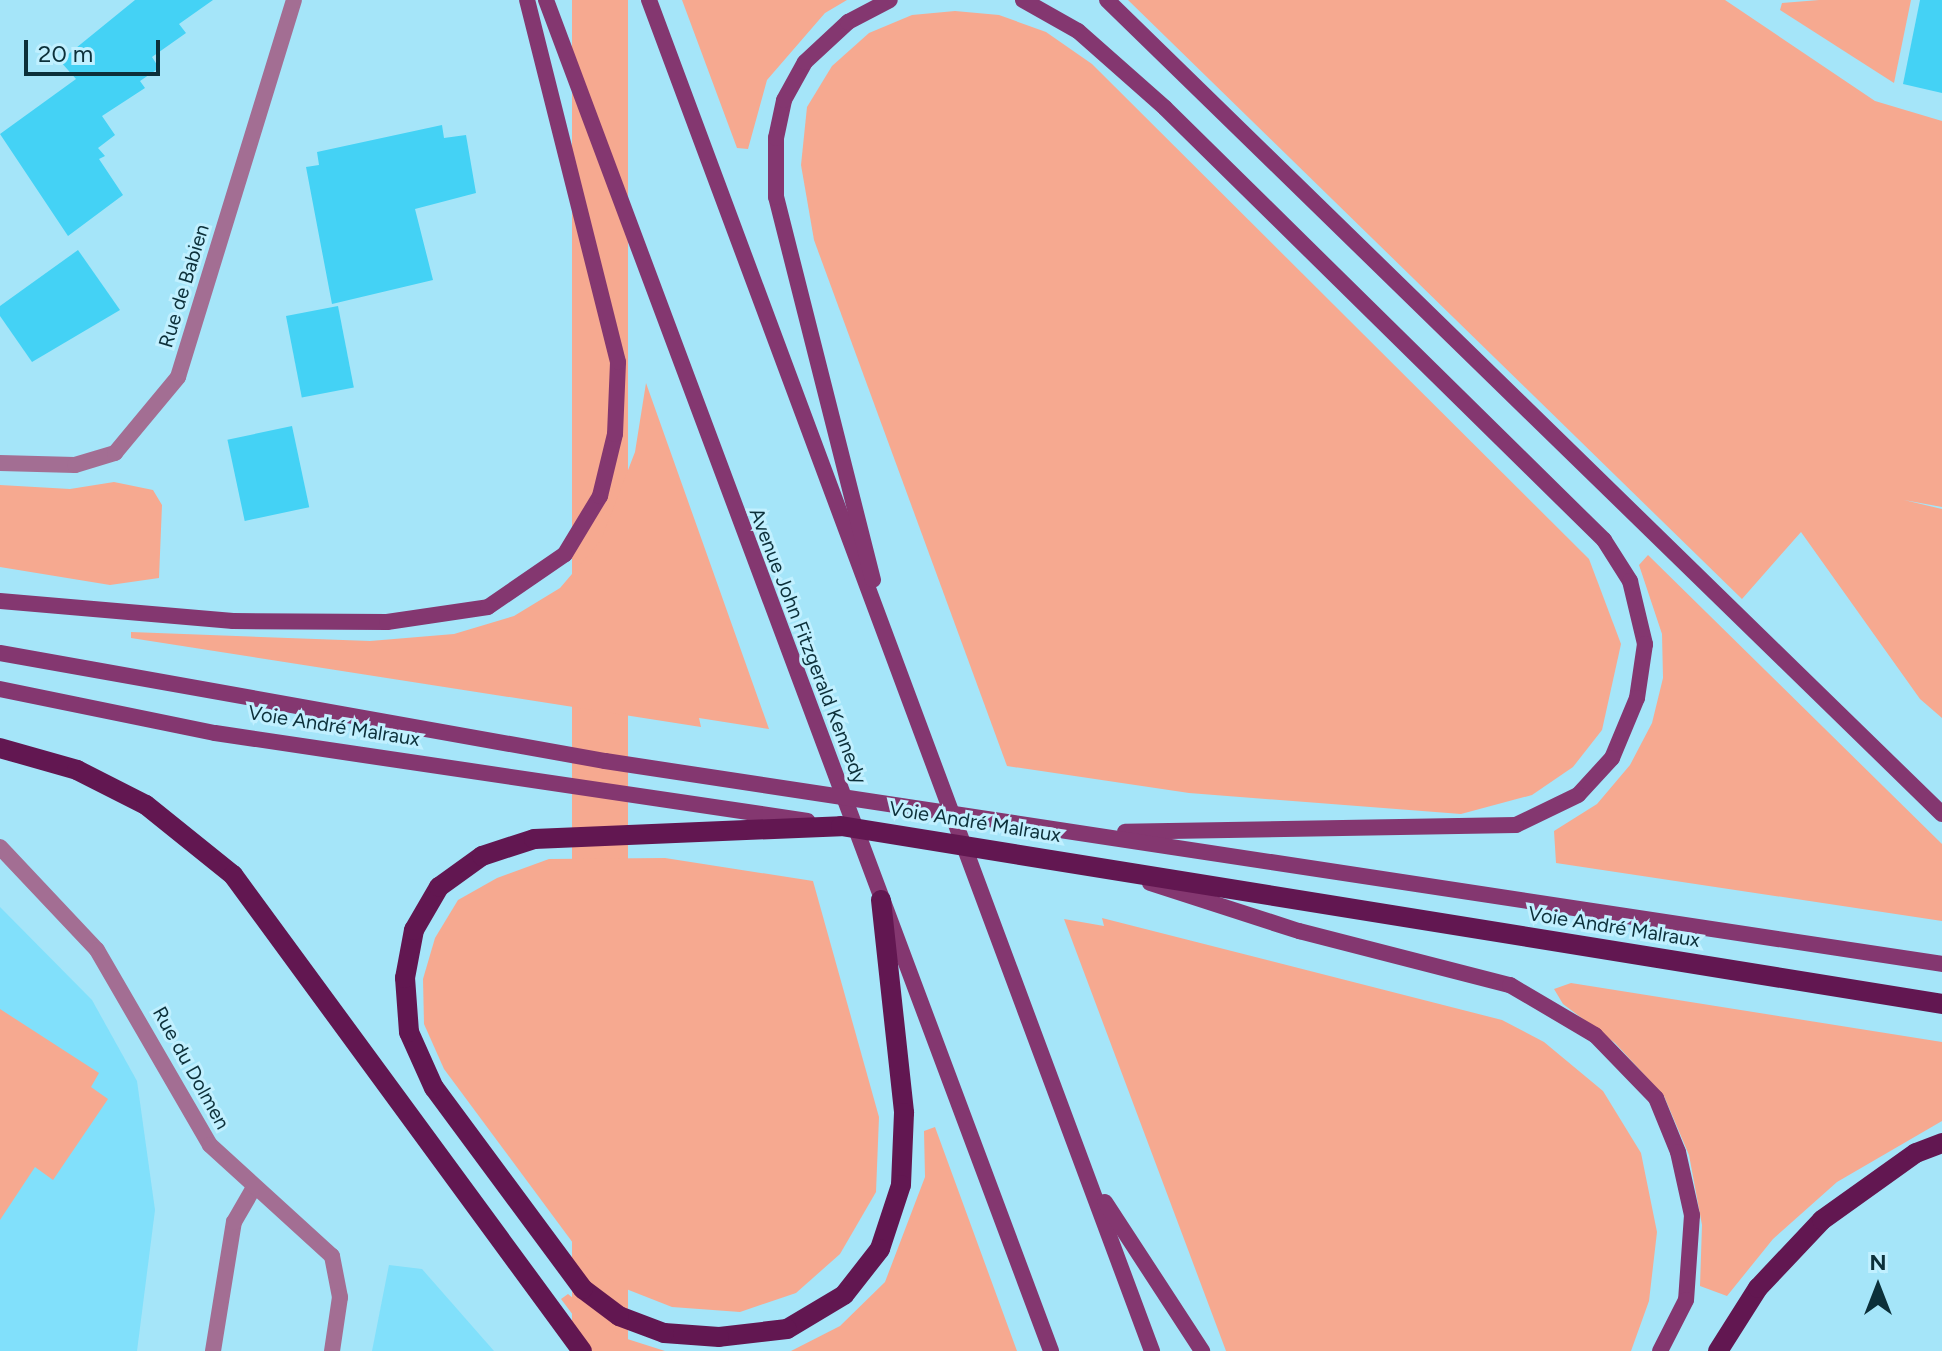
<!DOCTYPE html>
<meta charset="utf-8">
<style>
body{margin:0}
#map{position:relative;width:1942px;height:1351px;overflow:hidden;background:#a5e5f9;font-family:Figtree,sans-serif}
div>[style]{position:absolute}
.built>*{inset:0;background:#81e0fb}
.green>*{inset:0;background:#f6a990;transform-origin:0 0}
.building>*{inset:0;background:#44d2f5;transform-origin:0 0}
.service>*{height:16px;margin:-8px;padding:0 8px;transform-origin:8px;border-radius:8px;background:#a36e93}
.minor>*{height:16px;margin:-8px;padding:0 8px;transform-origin:8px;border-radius:8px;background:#a36e93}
.secondary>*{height:16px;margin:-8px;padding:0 8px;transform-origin:8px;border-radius:8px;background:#843770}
.primary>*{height:20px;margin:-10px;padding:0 10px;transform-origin:10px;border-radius:10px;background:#621751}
span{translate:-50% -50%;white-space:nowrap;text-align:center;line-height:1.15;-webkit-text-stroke:6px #c1f0ff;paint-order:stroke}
.street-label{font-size:20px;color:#0c303a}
.north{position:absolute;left:1838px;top:1247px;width:80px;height:80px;-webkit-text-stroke:6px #c1f0ff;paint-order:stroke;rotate:0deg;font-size:22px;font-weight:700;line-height:32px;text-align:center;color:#0c303a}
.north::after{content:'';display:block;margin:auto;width:28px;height:36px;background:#0c303a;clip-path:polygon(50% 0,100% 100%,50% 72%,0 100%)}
.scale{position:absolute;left:24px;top:40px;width:136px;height:36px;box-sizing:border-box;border:4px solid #0c303a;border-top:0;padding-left:10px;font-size:24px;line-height:28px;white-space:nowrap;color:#0c303a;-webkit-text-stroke:6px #c1f0ff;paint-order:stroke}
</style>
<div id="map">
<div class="built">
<div style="clip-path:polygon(0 907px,92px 1000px,137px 1081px,155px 1210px,137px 1351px,0 1351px)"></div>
<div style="clip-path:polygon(389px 1265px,422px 1269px,494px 1351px,372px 1351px)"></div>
</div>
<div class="green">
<div style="left:572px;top:0;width:56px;height:1440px"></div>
<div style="clip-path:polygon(682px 0,847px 0,825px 13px,767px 80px,748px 149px,737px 148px)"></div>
<div style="clip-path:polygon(1128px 0,1725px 0,1875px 101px,1942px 121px,1942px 507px,1904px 500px,1942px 509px,1942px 718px,1920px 699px,1801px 532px,1742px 599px)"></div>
<div style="clip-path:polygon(1819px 0,1911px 0,1894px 83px,1780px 10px,1782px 3px)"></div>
<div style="clip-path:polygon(955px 11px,999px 15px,1046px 32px,1092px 64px,1589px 559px,1621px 644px,1602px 730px,1573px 767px,1532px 795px,1461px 814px,1189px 793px,1007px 766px,814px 240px,801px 165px,807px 107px,832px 66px,869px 33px,912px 15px)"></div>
<div style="clip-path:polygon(646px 383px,769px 729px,699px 718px,701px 727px,131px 638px,131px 632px,370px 641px,454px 634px,514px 616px,560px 588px,601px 540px,635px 452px)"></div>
<div style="clip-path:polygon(114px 482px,153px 490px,162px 505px,159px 578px,110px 585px,0 567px,0 485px,70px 489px)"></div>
<div style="clip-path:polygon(1648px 555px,1942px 844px,1942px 921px,1556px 863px,1554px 831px,1597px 804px,1630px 765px,1652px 723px,1663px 678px,1662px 634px,1639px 565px)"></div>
<div style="clip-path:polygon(665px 858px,813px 881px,879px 1117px,876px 1192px,840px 1254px,796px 1293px,740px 1312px,672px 1307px,616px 1285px,573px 1243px,444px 1069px,424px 1024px,423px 979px,435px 938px,458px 900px,497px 878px,549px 859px)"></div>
<div style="clip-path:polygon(1102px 918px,1502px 1020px,1544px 1042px,1603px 1091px,1641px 1153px,1657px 1232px,1649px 1301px,1631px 1351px,1226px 1351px,1064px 919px,1104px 926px)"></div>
<div style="clip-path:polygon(1571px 983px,1942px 1042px,1942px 1121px,1837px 1182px,1773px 1239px,1727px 1296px,1700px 1286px,1702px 1225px,1689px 1155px,1664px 1096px,1615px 1043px,1563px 1004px,1554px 989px)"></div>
<div style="clip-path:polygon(0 1009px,99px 1073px,91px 1087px,108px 1099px,53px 1180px,35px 1167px,0 1220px)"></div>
<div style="clip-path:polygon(935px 1127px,1017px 1351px,791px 1351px,840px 1326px,885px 1282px,925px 1177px,924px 1131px)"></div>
<div style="clip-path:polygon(568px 1294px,621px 1337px,665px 1351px,600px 1351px,561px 1299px)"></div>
</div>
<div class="building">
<div style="clip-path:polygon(135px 0,213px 0,179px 24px,186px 33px,152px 57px,159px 68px,140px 81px,145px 88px,102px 116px,115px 135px,98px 148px,105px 156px,99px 159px,123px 195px,68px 236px,0 134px,76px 79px,60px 61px)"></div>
<div style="clip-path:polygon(1920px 0,1942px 0,1942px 93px,1903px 84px)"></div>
<div style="clip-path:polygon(442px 125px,444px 138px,466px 135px,476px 193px,415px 209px,433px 280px,332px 304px,306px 167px,319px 165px,317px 152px)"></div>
<div style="clip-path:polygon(78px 250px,120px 310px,32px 362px,0 316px,0 306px)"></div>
<div style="left:338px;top:306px;width:83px;height:53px;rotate:79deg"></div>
<div style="left:292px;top:426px;width:83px;height:66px;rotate:78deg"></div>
</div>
<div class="service">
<div style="left:213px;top:1351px;width:131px;rotate:-80.8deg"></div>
<div style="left:234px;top:1222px;width:38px;rotate:-60deg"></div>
</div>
<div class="minor">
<div style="left:0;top:463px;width:75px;rotate:1.5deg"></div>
<div style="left:75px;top:465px;width:42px;rotate:-16.7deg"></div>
<div style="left:115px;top:453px;width:99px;rotate:-50.3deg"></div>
<div style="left:178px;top:377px;width:394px;rotate:-72.9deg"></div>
<div style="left:0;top:847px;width:141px;rotate:46.7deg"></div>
<div style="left:97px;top:950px;width:225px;rotate:59.9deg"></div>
<div style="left:210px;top:1145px;width:165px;rotate:42.3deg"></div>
<div style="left:332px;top:1256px;width:42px;rotate:79deg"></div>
<div style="left:340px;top:1297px;width:55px;rotate:98.4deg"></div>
</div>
<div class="secondary">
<div style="left:546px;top:0;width:1442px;rotate:69.5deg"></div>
<div style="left:649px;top:0;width:1442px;rotate:69.58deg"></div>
<div style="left:1023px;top:0;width:63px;rotate:29.4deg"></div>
<div style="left:1078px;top:31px;width:116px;rotate:41.5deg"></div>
<div style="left:1165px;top:108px;width:616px;rotate:44.54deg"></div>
<div style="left:1604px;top:540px;width:49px;rotate:57.6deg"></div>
<div style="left:1630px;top:581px;width:65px;rotate:76.6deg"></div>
<div style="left:1645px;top:644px;width:55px;rotate:98.4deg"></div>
<div style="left:1637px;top:698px;width:65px;rotate:112.6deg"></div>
<div style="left:1612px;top:758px;width:50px;rotate:132.6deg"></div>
<div style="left:1578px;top:795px;width:69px;rotate:154.2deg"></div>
<div style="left:1516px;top:825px;width:391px;rotate:179deg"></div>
<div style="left:1107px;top:0;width:1166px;rotate:44.27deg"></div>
<div style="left:873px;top:580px;width:395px;rotate:-104.2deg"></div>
<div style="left:776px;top:197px;width:59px;rotate:-90deg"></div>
<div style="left:776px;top:138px;width:39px;rotate:-78deg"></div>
<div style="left:784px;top:100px;width:43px;rotate:-61.1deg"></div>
<div style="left:805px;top:62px;width:59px;rotate:-42.9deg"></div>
<div style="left:848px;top:22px;width:47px;rotate:-27.6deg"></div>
<div style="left:0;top:601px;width:234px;rotate:4.9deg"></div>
<div style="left:233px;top:621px;width:154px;rotate:0.4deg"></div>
<div style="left:387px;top:622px;width:102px;rotate:-8.4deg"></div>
<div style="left:488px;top:607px;width:93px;rotate:-34.5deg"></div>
<div style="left:565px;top:554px;width:68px;rotate:-58.9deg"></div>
<div style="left:600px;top:496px;width:64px;rotate:-76.4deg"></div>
<div style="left:615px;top:434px;width:72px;rotate:-87.6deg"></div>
<div style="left:618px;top:362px;width:373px;rotate:-104.1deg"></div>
<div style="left:0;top:653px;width:615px;rotate:10.12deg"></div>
<div style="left:605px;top:761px;width:1352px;rotate:8.63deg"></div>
<div style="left:0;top:689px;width:219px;rotate:11.6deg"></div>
<div style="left:215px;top:733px;width:599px;rotate:8.44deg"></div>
<div style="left:1150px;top:883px;width:157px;rotate:17.9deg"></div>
<div style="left:1299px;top:931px;width:218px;rotate:14.4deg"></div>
<div style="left:1510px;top:985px;width:99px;rotate:30.5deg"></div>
<div style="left:1595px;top:1035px;width:88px;rotate:45.9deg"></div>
<div style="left:1656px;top:1098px;width:58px;rotate:67.8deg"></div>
<div style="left:1678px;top:1152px;width:65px;rotate:77.5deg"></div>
<div style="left:1692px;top:1215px;width:85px;rotate:94deg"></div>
<div style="left:1686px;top:1300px;width:57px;rotate:117deg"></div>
<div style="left:1105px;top:1202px;width:178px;rotate:56.9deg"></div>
</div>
<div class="primary">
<div style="left:0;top:748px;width:80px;rotate:15.9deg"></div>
<div style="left:77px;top:770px;width:77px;rotate:26.9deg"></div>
<div style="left:146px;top:805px;width:112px;rotate:38.8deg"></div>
<div style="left:233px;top:875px;width:590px;rotate:53.75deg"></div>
<div style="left:881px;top:900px;width:214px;rotate:83.8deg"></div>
<div style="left:904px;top:1113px;width:72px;rotate:92.4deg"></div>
<div style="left:901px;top:1185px;width:67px;rotate:108.2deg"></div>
<div style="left:880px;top:1249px;width:58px;rotate:128deg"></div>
<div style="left:844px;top:1295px;width:66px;rotate:149.2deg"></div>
<div style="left:787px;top:1329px;width:68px;rotate:173.3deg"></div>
<div style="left:719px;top:1337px;width:55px;rotate:-175.8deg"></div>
<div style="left:664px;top:1333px;width:48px;rotate:-159.3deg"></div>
<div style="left:619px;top:1316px;width:45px;rotate:-143.1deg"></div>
<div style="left:583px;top:1289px;width:250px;rotate:-126.5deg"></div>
<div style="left:434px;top:1088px;width:61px;rotate:-114.1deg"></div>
<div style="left:409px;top:1032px;width:54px;rotate:-94.2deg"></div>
<div style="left:405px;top:978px;width:49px;rotate:-79.4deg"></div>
<div style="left:414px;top:930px;width:50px;rotate:-59.8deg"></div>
<div style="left:439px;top:887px;width:53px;rotate:-35.8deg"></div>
<div style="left:482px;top:856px;width:55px;rotate:-18.1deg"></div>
<div style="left:534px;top:839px;width:307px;rotate:-2.4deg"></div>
<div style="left:841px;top:826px;width:1115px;rotate:9.18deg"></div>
<div style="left:1718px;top:1351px;width:75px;rotate:-57.6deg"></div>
<div style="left:1758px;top:1288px;width:93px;rotate:-46.7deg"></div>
<div style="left:1822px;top:1220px;width:115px;rotate:-35.5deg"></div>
<div style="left:1916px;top:1153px;width:28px;rotate:-21deg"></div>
</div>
<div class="street-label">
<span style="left:184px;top:286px;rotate:-73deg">Rue de Babien</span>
<span style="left:808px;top:646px;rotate:69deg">Avenue John Fitzgerald Kennedy</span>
<span style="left:334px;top:726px;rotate:9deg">Voie André Malraux</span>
<span style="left:975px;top:822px;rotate:9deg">Voie André Malraux</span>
<span style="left:1614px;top:927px;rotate:9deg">Voie André Malraux</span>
<span style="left:191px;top:1068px;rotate:61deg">Rue du Dolmen</span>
</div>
<div class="north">N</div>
<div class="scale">20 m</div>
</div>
